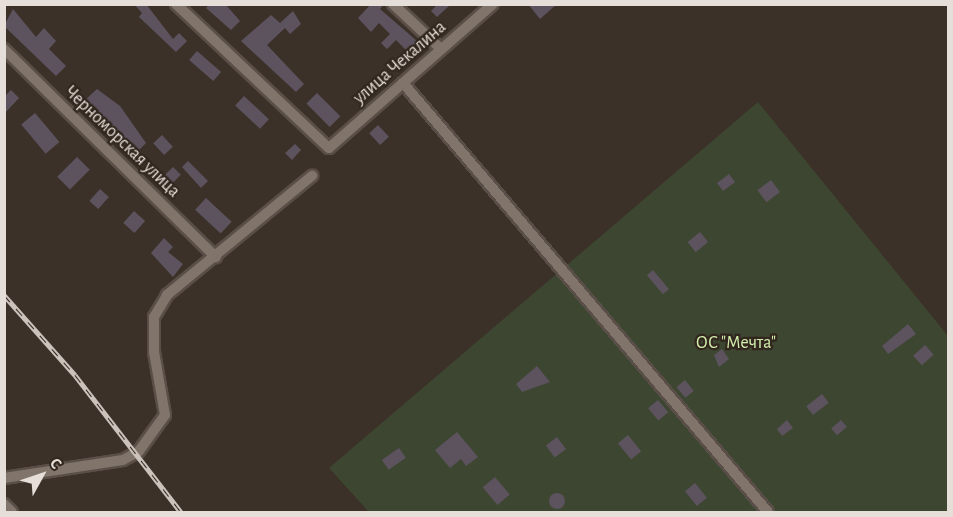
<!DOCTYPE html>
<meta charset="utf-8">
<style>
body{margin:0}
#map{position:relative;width:953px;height:517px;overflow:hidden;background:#3c3128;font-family:"Alegreya Sans",sans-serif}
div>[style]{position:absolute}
.green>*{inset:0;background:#3d4630}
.building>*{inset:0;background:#5c535f;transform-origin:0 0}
.round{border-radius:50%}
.roads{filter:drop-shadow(2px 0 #5a4f48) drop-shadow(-2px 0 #5a4f48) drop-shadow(0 2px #5a4f48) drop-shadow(0 -2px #5a4f48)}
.minor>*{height:10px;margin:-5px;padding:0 5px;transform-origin:5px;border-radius:5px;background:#81746a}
.rail>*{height:5px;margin-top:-2.5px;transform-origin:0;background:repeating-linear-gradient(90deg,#32271e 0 9px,#cbc2bc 0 18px);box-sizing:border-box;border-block:2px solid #cbc2bc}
span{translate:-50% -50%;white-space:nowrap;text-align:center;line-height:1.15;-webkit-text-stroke:4.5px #32271e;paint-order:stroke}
.street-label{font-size:18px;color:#e6ded8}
.park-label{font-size:18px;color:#d3efad}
.frame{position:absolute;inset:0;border:6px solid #e6ded8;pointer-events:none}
.north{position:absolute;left:12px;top:445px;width:60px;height:60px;-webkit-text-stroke:4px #32271e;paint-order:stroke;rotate:50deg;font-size:16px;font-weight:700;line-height:24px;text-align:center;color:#e6ded8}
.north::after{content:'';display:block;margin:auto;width:21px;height:27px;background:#e6ded8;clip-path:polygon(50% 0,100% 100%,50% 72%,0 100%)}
</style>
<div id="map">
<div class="green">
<div style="clip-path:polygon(758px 102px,948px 336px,948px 512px,369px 512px,329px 468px)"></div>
</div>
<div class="building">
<div style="clip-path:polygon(134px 4px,146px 4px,173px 39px,179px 33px,187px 41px,176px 52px,139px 17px,142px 13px)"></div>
<div style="clip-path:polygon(210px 4px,225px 4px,240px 21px,231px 30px,206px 8px)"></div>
<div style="clip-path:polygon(371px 4px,384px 4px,380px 9px,417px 41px,407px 51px,396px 40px,387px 49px,381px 43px,390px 34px,379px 23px,371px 32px,358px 18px)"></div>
<div style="clip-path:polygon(438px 4px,451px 4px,437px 17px,431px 11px)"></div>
<div style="clip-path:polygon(528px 4px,557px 4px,540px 19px)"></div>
<div style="clip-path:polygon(13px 9px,36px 37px,44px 28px,56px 41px,49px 49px,66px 66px,56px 76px,4px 26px)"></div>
<div style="clip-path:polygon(293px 11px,301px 24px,290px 34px,285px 28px,267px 45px,304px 84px,296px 92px,241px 41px,271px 15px,280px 23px)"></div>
<div style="left:197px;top:51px;width:32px;height:12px;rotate:41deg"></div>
<div style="clip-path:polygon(97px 89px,120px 106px,146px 143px,137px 152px,84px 101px)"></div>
<div style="clip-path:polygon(11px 90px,19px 98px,4px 114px,4px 97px)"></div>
<div style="left:317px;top:93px;width:33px;height:15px;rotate:45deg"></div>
<div style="left:244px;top:96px;width:34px;height:13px;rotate:43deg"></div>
<div style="left:35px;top:113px;width:38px;height:18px;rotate:50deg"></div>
<div style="left:378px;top:125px;width:16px;height:12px;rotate:47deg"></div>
<div style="left:162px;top:135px;width:16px;height:12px;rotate:47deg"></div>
<div style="clip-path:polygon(295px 144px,301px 150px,292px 160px,285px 153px)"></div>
<div style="left:77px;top:157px;width:18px;height:28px;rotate:45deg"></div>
<div style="clip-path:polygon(188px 161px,208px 181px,201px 188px,182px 167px)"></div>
<div style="left:173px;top:167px;width:11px;height:15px;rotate:45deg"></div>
<div style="left:729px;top:174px;width:10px;height:15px;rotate:53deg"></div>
<div style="left:771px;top:180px;width:15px;height:17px;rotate:53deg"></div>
<div style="left:100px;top:189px;width:12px;height:16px;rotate:42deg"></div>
<div style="left:206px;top:198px;width:35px;height:16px;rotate:43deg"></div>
<div style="left:134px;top:211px;width:15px;height:16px;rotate:42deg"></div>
<div style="left:700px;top:232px;width:13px;height:16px;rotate:51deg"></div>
<div style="clip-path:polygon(164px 238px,173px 247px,168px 252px,183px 264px,173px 277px,151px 253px)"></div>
<div style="left:653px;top:270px;width:25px;height:8px;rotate:50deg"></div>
<div style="clip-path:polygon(908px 324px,916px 334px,888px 354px,882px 346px)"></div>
<div style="left:925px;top:345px;width:13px;height:16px;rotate:48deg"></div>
<div style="clip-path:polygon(722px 349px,729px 359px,719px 367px,714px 355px)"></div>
<div style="clip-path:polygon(537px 366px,550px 382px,522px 392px,516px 384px)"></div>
<div style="left:685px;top:380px;width:14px;height:11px;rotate:51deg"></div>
<div style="left:822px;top:394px;width:11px;height:20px;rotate:52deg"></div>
<div style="left:658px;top:400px;width:16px;height:13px;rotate:50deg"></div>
<div style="clip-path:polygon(787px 420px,793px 428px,782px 436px,777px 429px)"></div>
<div style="left:841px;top:420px;width:9px;height:13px;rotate:49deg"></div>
<div style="clip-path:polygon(457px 432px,478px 457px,466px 466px,461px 459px,450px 468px,435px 450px)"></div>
<div style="left:628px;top:435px;width:21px;height:13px;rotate:51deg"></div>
<div style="left:557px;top:437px;width:15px;height:14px;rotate:53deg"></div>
<div style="left:399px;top:448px;width:12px;height:21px;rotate:55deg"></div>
<div style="left:495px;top:477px;width:23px;height:16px;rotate:50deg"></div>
<div style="left:695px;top:483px;width:19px;height:13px;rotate:51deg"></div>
<div class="round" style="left:549px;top:493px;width:16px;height:16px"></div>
</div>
<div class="roads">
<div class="minor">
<div style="left:176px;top:4px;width:210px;rotate:43.3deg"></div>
<div style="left:329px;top:148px;width:218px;rotate:-41.3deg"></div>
<div style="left:393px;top:4px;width:66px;rotate:43.2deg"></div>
<div style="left:4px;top:49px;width:297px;rotate:44.5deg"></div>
<div style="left:403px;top:83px;width:563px;rotate:49.61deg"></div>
<div style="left:4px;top:478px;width:120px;rotate:-8.6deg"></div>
<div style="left:123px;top:460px;width:18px;rotate:-29deg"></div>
<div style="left:139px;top:451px;width:44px;rotate:-54.2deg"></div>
<div style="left:165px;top:415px;width:64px;rotate:-99.9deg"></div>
<div style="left:154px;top:352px;width:35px;rotate:-90deg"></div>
<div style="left:154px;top:317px;width:26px;rotate:-59deg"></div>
<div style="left:167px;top:295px;width:188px;rotate:-39.4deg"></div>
<div style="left:4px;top:504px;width:11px;rotate:45deg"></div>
</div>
</div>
<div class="rail">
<div style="left:4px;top:295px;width:107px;rotate:48.4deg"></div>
<div style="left:75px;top:375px;width:173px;rotate:52.3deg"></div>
</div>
<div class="street-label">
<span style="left:400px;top:63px;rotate:-41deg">улица Чекалина</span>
<span style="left:122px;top:142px;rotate:44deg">Черноморская улица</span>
</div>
<div class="park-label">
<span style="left:736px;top:343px">ОС "Мечта"</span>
</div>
<div class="frame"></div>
<div class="north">С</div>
</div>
